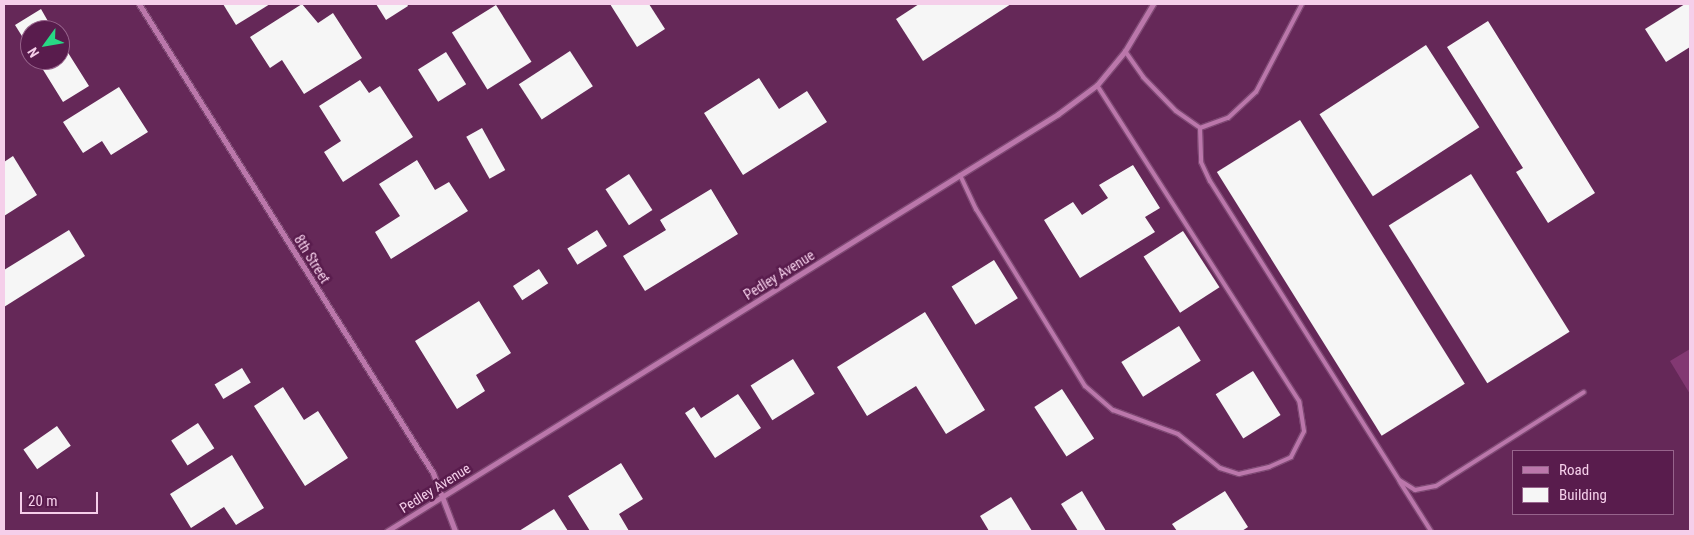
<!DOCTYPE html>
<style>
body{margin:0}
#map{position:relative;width:1694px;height:535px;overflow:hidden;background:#652858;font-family:"Roboto Condensed",sans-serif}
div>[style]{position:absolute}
.green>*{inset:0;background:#823872}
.building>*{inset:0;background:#f6f6f6;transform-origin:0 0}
.roads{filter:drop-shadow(1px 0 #7f4974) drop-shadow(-1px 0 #7f4974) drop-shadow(0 1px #7f4974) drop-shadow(0 -1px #7f4974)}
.service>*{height:4px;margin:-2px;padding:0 2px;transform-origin:2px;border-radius:2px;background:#bb77ab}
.minor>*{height:5px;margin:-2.5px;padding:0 2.5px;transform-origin:2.5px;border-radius:2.5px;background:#bb77ab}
span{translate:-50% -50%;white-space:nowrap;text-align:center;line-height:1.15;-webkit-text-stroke:5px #591c4d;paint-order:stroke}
.street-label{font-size:14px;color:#f5cfea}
.frame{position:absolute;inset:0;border:5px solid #f5cfea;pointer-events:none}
.legend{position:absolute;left:1512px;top:450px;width:162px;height:65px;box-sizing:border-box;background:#591c4d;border:1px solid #97648c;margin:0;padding:6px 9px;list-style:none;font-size:15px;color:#f5cfea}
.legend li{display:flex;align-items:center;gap:10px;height:25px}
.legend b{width:25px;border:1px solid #97648c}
.north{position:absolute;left:20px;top:20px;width:50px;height:50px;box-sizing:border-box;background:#591c4d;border:1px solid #97648c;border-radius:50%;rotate:238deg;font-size:14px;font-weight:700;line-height:20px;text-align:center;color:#f5cfea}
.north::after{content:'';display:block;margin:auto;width:18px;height:22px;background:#28d885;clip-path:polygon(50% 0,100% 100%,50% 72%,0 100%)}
.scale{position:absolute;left:20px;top:492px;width:78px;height:22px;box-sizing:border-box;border:2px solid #f5cfea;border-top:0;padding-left:6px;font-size:15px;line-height:18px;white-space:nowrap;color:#f5cfea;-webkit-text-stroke:4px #591c4d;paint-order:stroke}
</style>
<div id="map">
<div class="green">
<div style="clip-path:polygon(1690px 349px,1690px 394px,1670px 361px)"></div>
</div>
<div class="building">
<div style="clip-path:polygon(223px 4px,270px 4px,236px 25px)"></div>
<div style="clip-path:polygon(302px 4px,318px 23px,333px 13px,362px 58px,304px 94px,282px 60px,270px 68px,250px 37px)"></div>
<div style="clip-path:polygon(376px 4px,407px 4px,408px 6px,386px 20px)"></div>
<div style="clip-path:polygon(610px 4px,649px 4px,665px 29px,637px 47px)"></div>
<div style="clip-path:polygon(919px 4px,1011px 4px,923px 61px,896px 19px)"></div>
<div style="clip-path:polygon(1685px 4px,1690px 4px,1690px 47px,1666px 62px,1645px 29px)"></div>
<div style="left:496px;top:5px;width:67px;height:52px;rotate:58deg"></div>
<div style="clip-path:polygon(41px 9px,53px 30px,30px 30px,30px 49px,15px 25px)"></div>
<div style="clip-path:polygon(1488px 21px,1595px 193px,1548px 223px,1516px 172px,1523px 168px,1447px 47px)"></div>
<div style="clip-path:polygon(60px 40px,89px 86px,63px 102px,37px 60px,60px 60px)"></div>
<div style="left:1426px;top:45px;width:98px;height:127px;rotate:57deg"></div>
<div style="left:570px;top:51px;width:42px;height:61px;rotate:57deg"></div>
<div style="left:446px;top:52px;width:38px;height:33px;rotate:58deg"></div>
<div style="clip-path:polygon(759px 78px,779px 109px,807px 91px,827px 122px,743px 175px,704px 113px)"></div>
<div style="clip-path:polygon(360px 80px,369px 93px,380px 86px,413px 137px,343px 182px,324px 152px,341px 141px,319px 106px)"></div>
<div style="clip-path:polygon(119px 87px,148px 132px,111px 155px,102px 141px,83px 153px,63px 122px)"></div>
<div style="left:1300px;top:120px;width:311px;height:98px;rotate:58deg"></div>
<div style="left:482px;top:128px;width:48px;height:18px;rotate:61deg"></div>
<div style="clip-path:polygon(13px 156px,37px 195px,4px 216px,4px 162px)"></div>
<div style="clip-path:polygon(417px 160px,435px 190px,449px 182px,468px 211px,391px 259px,375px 232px,400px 216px,379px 184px)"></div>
<div style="clip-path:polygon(1133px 165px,1160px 208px,1145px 217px,1155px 232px,1080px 278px,1044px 220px,1073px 202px,1082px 215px,1108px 198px,1099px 185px)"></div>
<div style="left:629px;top:174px;width:43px;height:28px;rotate:57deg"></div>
<div style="left:1471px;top:174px;width:186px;height:97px;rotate:58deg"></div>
<div style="clip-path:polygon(711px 189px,738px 234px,645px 291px,623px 256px,666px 230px,660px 220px)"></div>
<div style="clip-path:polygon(69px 230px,85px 256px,4px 307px,4px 270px)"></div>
<div style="left:597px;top:230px;width:19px;height:35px;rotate:58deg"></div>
<div style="left:1183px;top:231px;width:67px;height:47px;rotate:57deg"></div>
<div style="left:994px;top:260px;width:45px;height:50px;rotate:58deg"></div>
<div style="left:539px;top:269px;width:17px;height:31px;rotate:57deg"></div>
<div style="clip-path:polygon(479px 301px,511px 353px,476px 375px,485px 391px,457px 409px,415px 341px)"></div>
<div style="clip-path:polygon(925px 312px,985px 410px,946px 434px,916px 386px,867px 416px,837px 367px)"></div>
<div style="left:1179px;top:326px;width:41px;height:68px;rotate:58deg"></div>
<div style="left:793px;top:359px;width:41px;height:50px;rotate:58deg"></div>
<div style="left:242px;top:368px;width:17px;height:32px;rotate:59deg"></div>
<div style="left:1253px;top:371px;width:52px;height:44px;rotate:58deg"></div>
<div style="clip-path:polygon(283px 387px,304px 420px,318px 411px,348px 458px,305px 486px,254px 406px)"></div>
<div style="left:1062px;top:389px;width:59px;height:33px;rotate:57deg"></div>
<div style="clip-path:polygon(738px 394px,761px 428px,715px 458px,685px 413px,694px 407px,701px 418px)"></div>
<div style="left:198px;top:423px;width:30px;height:32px;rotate:57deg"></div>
<div style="left:57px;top:426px;width:24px;height:41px;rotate:55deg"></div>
<div style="clip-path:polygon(232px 455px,264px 508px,236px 525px,224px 507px,191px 528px,170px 494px)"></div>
<div style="clip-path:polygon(621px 463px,643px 499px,619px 514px,629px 531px,590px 531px,568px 496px)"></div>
<div style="clip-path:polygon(1082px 491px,1106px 531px,1078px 531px,1061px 504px)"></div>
<div style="clip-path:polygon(1225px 491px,1248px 527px,1242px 531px,1177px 531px,1172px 524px)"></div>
<div style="clip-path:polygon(1011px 497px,1032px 531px,989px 531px,980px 516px)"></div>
<div style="clip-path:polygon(554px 509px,568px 531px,519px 531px)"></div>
</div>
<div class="roads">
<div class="service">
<div style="left:1125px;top:51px;width:32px;rotate:55deg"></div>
<div style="left:1143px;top:77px;width:47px;rotate:45.9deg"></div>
<div style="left:1176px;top:111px;width:29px;rotate:35deg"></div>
<div style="left:1200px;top:128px;width:30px;rotate:-20deg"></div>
<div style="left:1228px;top:118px;width:38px;rotate:-43deg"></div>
<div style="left:1256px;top:92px;width:99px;rotate:-62.4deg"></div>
<div style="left:1200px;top:128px;width:34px;rotate:88deg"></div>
<div style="left:1201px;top:162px;width:21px;rotate:65deg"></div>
<div style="left:1210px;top:181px;width:354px;rotate:57.7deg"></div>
<div style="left:1399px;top:480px;width:19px;rotate:32deg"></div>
<div style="left:1415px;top:490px;width:21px;rotate:-11deg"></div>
<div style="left:1436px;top:486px;width:175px;rotate:-32.4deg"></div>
<div style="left:960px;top:175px;width:38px;rotate:65deg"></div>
<div style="left:976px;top:209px;width:208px;rotate:58.4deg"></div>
<div style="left:1085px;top:386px;width:37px;rotate:41deg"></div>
<div style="left:1113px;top:410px;width:69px;rotate:20.3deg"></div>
<div style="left:1178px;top:434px;width:54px;rotate:39deg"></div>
<div style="left:1220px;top:468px;width:20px;rotate:18deg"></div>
<div style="left:1239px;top:474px;width:31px;rotate:-13deg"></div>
<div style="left:1269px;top:467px;width:24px;rotate:-24deg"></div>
<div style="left:1291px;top:457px;width:29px;rotate:-63deg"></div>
<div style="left:1304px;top:431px;width:30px;rotate:-99deg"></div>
<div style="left:1299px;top:401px;width:375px;rotate:-122.6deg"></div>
<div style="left:1400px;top:482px;width:58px;rotate:57.7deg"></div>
</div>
<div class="minor">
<div style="left:139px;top:4px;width:554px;rotate:57.92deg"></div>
<div style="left:433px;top:473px;width:62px;rotate:69.2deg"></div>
<div style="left:387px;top:531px;width:790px;rotate:-31.86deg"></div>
<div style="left:1058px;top:114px;width:49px;rotate:-36.6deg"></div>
<div style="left:1097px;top:85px;width:44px;rotate:-50.5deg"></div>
<div style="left:1125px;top:51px;width:55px;rotate:-59.2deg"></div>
</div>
</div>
<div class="street-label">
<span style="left:312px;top:259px;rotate:58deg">8th Street</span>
<span style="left:779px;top:275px;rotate:-32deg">Pedley Avenue</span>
<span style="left:435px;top:488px;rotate:-32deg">Pedley Avenue</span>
</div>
<div class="frame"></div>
<ul class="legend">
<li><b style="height:6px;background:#bb77ab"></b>Road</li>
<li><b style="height:14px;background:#f6f6f6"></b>Building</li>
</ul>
<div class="north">N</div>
<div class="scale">20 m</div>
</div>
